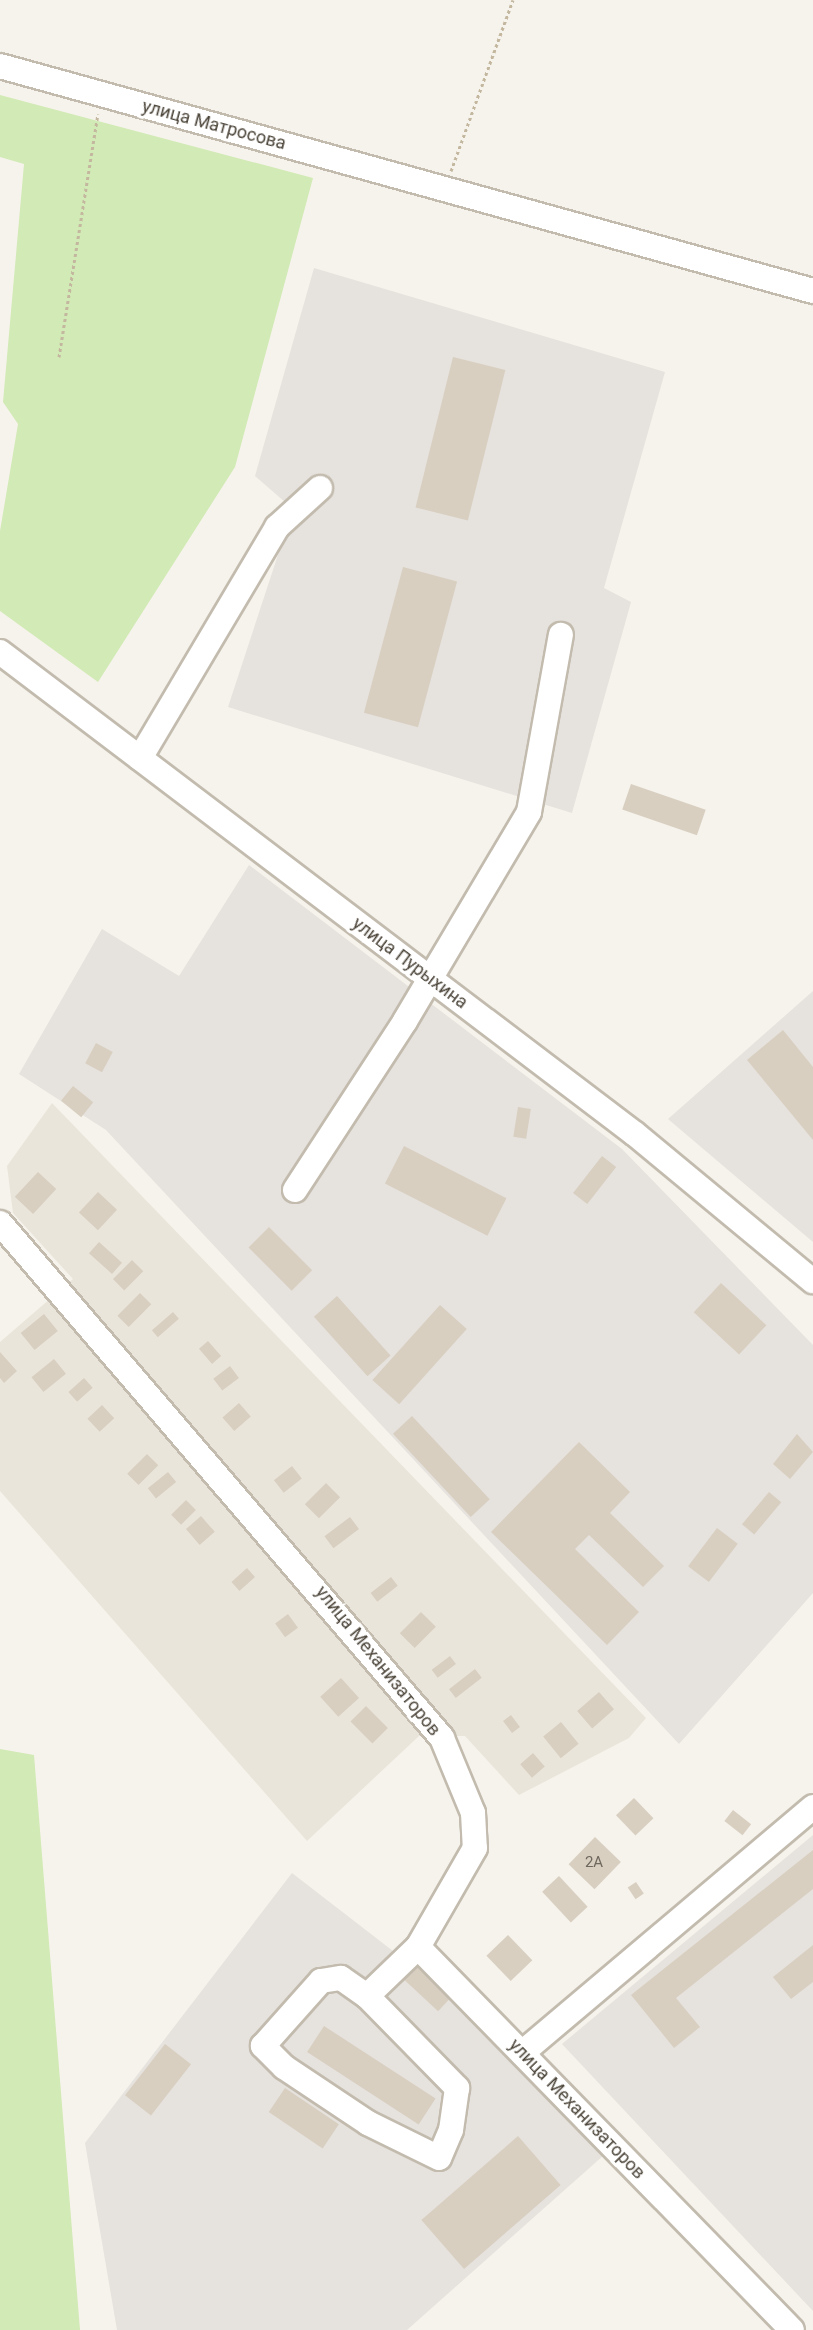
<!DOCTYPE html>
<meta charset="utf-8">
<style>
body{margin:0}
#map{position:relative;width:813px;height:2330px;overflow:hidden;background:#f6f3ec;font-family:Roboto,sans-serif}
div>[style]{position:absolute}
.residential>*{inset:0;background:#eae5da}
.industrial>*{inset:0;background:#e6e2dd}
.green>*{inset:0;background:#d2eab5}
.building>*{inset:0;background:#d8cfc1;transform-origin:0 0}
.path>*{height:3px;margin-top:-1.5px;transform-origin:0;background:repeating-linear-gradient(90deg,#c4b79f 0 3px,transparent 0 6px)}
.roads{filter:drop-shadow(2px 0 #c2bbae) drop-shadow(-2px 0 #c2bbae) drop-shadow(0 2px #c2bbae) drop-shadow(0 -2px #c2bbae)}
.minor>*{height:24px;margin:-12px;padding:0 12px;transform-origin:12px;border-radius:12px;background:#fff}
span{translate:-50% -50%;white-space:nowrap;text-align:center;line-height:1.15;-webkit-text-stroke:6px #fff;paint-order:stroke}
.number-label{font-size:15px;color:#6e675b}
.number-label span{-webkit-text-stroke-width:0}
.street-label{font-size:18px;color:#4b4439}
</style>
<div id="map">
<div class="residential">
<div style="clip-path:polygon(52px 1103px,646px 1718px,629px 1738px,519px 1795px,465px 1736px,419px 1736px,307px 1841px,0 1491px,0 1342px,73px 1279px,13px 1213px,7px 1166px)"></div>
</div>
<div class="industrial">
<div style="clip-path:polygon(314px 268px,665px 372px,604px 588px,631px 602px,572px 813px,228px 707px,293px 509px,255px 476px)"></div>
<div style="clip-path:polygon(249px 865px,622px 1149px,813px 1345px,813px 1593px,679px 1744px,106px 1130px,19px 1074px,102px 929px,179px 976px)"></div>
<div style="clip-path:polygon(813px 991px,813px 1242px,668px 1119px)"></div>
<div style="clip-path:polygon(813px 1835px,813px 2311px,562px 2044px)"></div>
<div style="clip-path:polygon(292px 1873px,459px 2002px,604px 2155px,407px 2330px,117px 2330px,85px 2143px)"></div>
</div>
<div class="green">
<div style="clip-path:polygon(0 95px,313px 178px,235px 467px,98px 682px,0 611px,0 531px,18px 424px,3px 402px,24px 164px,0 157px)"></div>
<div style="clip-path:polygon(0 1749px,34px 1755px,80px 2330px,0 2330px)"></div>
</div>
<div class="building">
<div style="left:453px;top:357px;width:54px;height:155px;rotate:14deg"></div>
<div style="left:403px;top:567px;width:56px;height:151px;rotate:15deg"></div>
<div style="left:631px;top:784px;width:79px;height:27px;rotate:19deg"></div>
<div style="clip-path:polygon(783px 1030px,813px 1067px,813px 1140px,747px 1060px)"></div>
<div style="left:96px;top:1043px;width:19px;height:23px;rotate:28deg"></div>
<div style="left:73px;top:1086px;width:26px;height:19px;rotate:39deg"></div>
<div style="left:518px;top:1107px;width:13px;height:30px;rotate:9deg"></div>
<div style="left:404px;top:1146px;width:115px;height:42px;rotate:27deg"></div>
<div style="left:602px;top:1156px;width:18px;height:47px;rotate:38deg"></div>
<div style="left:38px;top:1172px;width:25px;height:34px;rotate:43deg"></div>
<div style="left:98px;top:1192px;width:26px;height:28px;rotate:43deg"></div>
<div style="left:269px;top:1227px;width:61px;height:29px;rotate:45deg"></div>
<div style="left:99px;top:1242px;width:31px;height:15px;rotate:42deg"></div>
<div style="left:132px;top:1260px;width:16px;height:27px;rotate:45deg"></div>
<div style="left:721px;top:1283px;width:62px;height:40px;rotate:43deg"></div>
<div style="left:140px;top:1293px;width:16px;height:32px;rotate:45deg"></div>
<div style="left:337px;top:1296px;width:80px;height:31px;rotate:48deg"></div>
<div style="left:440px;top:1305px;width:36px;height:101px;rotate:42deg"></div>
<div style="left:173px;top:1312px;width:9px;height:28px;rotate:49deg"></div>
<div style="left:44px;top:1314px;width:22px;height:30px;rotate:51deg"></div>
<div style="left:208px;top:1341px;width:20px;height:12px;rotate:49deg"></div>
<div style="clip-path:polygon(0 1352px,17px 1371px,4px 1383px,0 1378px)"></div>
<div style="left:54px;top:1359px;width:19px;height:29px;rotate:51deg"></div>
<div style="left:230px;top:1366px;width:15px;height:21px;rotate:53deg"></div>
<div style="left:84px;top:1378px;width:13px;height:21px;rotate:48deg"></div>
<div style="left:239px;top:1403px;width:18px;height:22px;rotate:49deg"></div>
<div style="left:102px;top:1405px;width:18px;height:20px;rotate:47deg"></div>
<div style="left:412px;top:1416px;width:114px;height:26px;rotate:47deg"></div>
<div style="clip-path:polygon(797px 1434px,813px 1452px,790px 1479px,773px 1464px)"></div>
<div style="clip-path:polygon(579px 1442px,630px 1492px,610px 1513px,664px 1566px,643px 1587px,589px 1535px,575px 1549px,639px 1612px,607px 1645px,491px 1532px)"></div>
<div style="left:147px;top:1454px;width:16px;height:28px;rotate:45deg"></div>
<div style="left:292px;top:1466px;width:16px;height:23px;rotate:52deg"></div>
<div style="left:168px;top:1472px;width:13px;height:26px;rotate:51deg"></div>
<div style="left:326px;top:1483px;width:20px;height:30px;rotate:45deg"></div>
<div style="left:769px;top:1492px;width:16px;height:42px;rotate:40deg"></div>
<div style="left:186px;top:1500px;width:14px;height:21px;rotate:45deg"></div>
<div style="left:201px;top:1516px;width:21px;height:20px;rotate:49deg"></div>
<div style="left:350px;top:1517px;width:15px;height:32px;rotate:53deg"></div>
<div style="left:717px;top:1528px;width:26px;height:48px;rotate:37deg"></div>
<div style="left:247px;top:1568px;width:12px;height:21px;rotate:48deg"></div>
<div style="left:391px;top:1577px;width:11px;height:26px;rotate:52deg"></div>
<div style="left:421px;top:1612px;width:21px;height:30px;rotate:45deg"></div>
<div style="left:288px;top:1614px;width:17px;height:16px;rotate:54deg"></div>
<div style="left:450px;top:1656px;width:10px;height:23px;rotate:53deg"></div>
<div style="left:475px;top:1669px;width:11px;height:33px;rotate:52deg"></div>
<div style="left:341px;top:1678px;width:27px;height:28px;rotate:48deg"></div>
<div style="left:599px;top:1692px;width:23px;height:29px;rotate:49deg"></div>
<div style="left:366px;top:1706px;width:31px;height:22px;rotate:45deg"></div>
<div style="left:511px;top:1715px;width:15px;height:10px;rotate:53deg"></div>
<div style="left:561px;top:1722px;width:28px;height:23px;rotate:51deg"></div>
<div style="left:533px;top:1753px;width:18px;height:17px;rotate:49deg"></div>
<div style="left:634px;top:1798px;width:28px;height:25px;rotate:46deg"></div>
<div style="left:733px;top:1810px;width:23px;height:14px;rotate:38deg"></div>
<div style="left:595px;top:1837px;width:36px;height:38px;rotate:44deg"></div>
<div style="clip-path:polygon(813px 1850px,813px 1889px,676px 1998px,700px 2027px,674px 2048px,631px 1995px)"></div>
<div style="left:559px;top:1876px;width:42px;height:23px;rotate:47deg"></div>
<div style="left:636px;top:1882px;width:14px;height:10px;rotate:56deg"></div>
<div style="left:508px;top:1935px;width:35px;height:30px;rotate:46deg"></div>
<div style="clip-path:polygon(813px 1945px,813px 1982px,791px 1999px,773px 1977px)"></div>
<div style="left:416px;top:1966px;width:47px;height:18px;rotate:43deg"></div>
<div style="left:324px;top:2026px;width:133px;height:31px;rotate:33deg"></div>
<div style="left:165px;top:2044px;width:33px;height:65px;rotate:38deg"></div>
<div style="left:285px;top:2088px;width:65px;height:29px;rotate:34deg"></div>
<div style="left:518px;top:2136px;width:65px;height:128px;rotate:49deg"></div>
</div>
<div class="path">
<div style="left:451px;top:171px;width:182px;rotate:-70.1deg"></div>
<div style="left:59px;top:357px;width:246px;rotate:-80.9deg"></div>
</div>
<div class="roads">
<div class="minor">
<div style="left:0;top:66px;width:844px;rotate:15.47deg"></div>
<div style="left:0;top:652px;width:797px;rotate:37.2deg"></div>
<div style="left:635px;top:1134px;width:231px;rotate:39.6deg"></div>
<div style="left:140px;top:758px;width:269px;rotate:-59.3deg"></div>
<div style="left:277px;top:527px;width:58px;rotate:-42.2deg"></div>
<div style="left:295px;top:1190px;width:202px;rotate:-56.9deg"></div>
<div style="left:405px;top:1021px;width:243px;rotate:-59.3deg"></div>
<div style="left:529px;top:812px;width:180px;rotate:-79.8deg"></div>
<div style="left:0;top:1223px;width:679px;rotate:49.36deg"></div>
<div style="left:442px;top:1738px;width:81px;rotate:67.5deg"></div>
<div style="left:473px;top:1813px;width:35px;rotate:87deg"></div>
<div style="left:475px;top:1848px;width:114px;rotate:119.9deg"></div>
<div style="left:418px;top:1947px;width:535px;rotate:45.68deg"></div>
<div style="left:341px;top:1978px;width:32px;rotate:35deg"></div>
<div style="left:367px;top:1996px;width:129px;rotate:45.6deg"></div>
<div style="left:457px;top:2088px;width:42px;rotate:98.1deg"></div>
<div style="left:451px;top:2130px;width:30px;rotate:113deg"></div>
<div style="left:439px;top:2158px;width:79px;rotate:-153.8deg"></div>
<div style="left:368px;top:2123px;width:101px;rotate:-146.3deg"></div>
<div style="left:284px;top:2067px;width:30px;rotate:-135deg"></div>
<div style="left:263px;top:2046px;width:87px;rotate:-48.3deg"></div>
<div style="left:321px;top:1981px;width:20px;rotate:-9deg"></div>
<div style="left:367px;top:1996px;width:71px;rotate:-43.9deg"></div>
<div style="left:522px;top:2053px;width:381px;rotate:-40.2deg"></div>
</div>
</div>
<div class="number-label">
<span style="left:594px;top:1863px">2А</span>
</div>
<div class="street-label">
<span style="left:214px;top:125px;rotate:15deg">улица Матросова</span>
<span style="left:410px;top:963px;rotate:37deg">улица Пурыхина</span>
<span style="left:378px;top:1661px;rotate:51deg">улица Механизаторов</span>
<span style="left:577px;top:2109px;rotate:46deg">улица Механизаторов</span>
</div>
</div>
